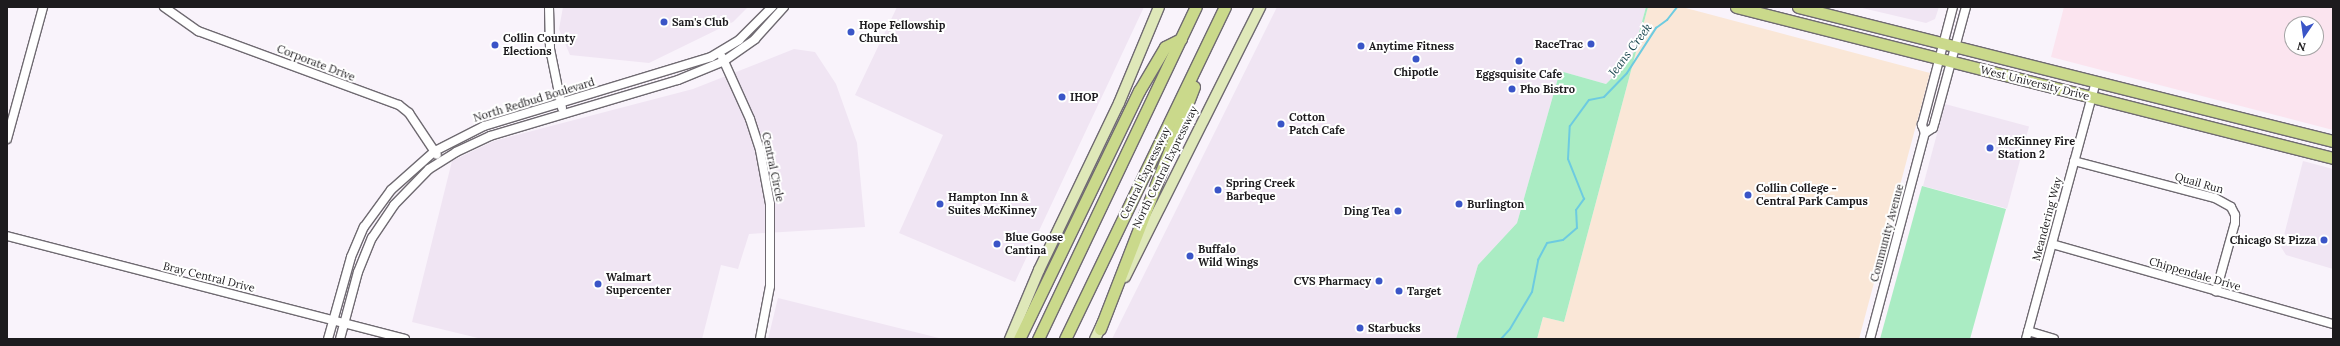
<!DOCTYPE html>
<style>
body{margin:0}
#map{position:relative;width:2340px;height:346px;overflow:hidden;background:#f9f3fb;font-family:Lora,serif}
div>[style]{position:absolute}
.built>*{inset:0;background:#f0e5f3;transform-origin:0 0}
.industrial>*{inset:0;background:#fbe4ef}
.education>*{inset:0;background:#fae7d7}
.green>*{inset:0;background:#aaecc3}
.stream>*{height:2px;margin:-1px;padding:0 1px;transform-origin:1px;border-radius:1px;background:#6dcbe0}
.roads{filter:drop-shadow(1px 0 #6f6a71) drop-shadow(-1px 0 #6f6a71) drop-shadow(0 1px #6f6a71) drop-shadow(0 -1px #6f6a71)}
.minor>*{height:8px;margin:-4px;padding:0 4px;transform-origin:4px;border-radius:4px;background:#fff}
.major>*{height:10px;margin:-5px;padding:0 5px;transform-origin:5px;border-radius:5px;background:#dfe8b9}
.highway>*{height:11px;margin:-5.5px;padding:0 5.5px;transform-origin:5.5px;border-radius:5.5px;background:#cad98b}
.dots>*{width:11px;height:11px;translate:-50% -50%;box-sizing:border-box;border:2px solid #fff;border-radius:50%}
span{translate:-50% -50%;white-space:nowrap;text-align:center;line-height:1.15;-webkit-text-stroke:4px #fff;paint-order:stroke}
.poi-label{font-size:11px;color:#1d1b1e;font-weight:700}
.left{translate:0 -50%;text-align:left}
.right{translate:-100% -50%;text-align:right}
.street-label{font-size:11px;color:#1d1b1e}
.water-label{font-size:12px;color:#1b464f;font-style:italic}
.frame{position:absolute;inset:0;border:8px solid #1d1b1e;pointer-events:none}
.north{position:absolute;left:2284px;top:16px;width:40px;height:40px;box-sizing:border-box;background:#fff;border:1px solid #a5a4a5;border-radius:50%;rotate:193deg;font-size:11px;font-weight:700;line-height:16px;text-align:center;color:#1d1b1e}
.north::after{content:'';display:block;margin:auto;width:14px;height:18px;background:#3a55c7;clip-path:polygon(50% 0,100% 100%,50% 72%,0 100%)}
</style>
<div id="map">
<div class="built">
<div style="clip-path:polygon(563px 7px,748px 7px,733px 22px,649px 63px,570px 55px,559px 29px)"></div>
<div style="clip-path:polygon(897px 7px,1144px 7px,1015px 282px,899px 233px,943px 135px,855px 95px)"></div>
<div style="clip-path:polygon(1277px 7px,1646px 7px,1632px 58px,1606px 84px,1560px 71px,1517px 223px,1478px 265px,1456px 339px,1112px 339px)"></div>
<div style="clip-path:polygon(1858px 7px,1939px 7px,1935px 19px,1926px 23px)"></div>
<div style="clip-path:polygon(794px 49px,815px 52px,836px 84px,857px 143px,865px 227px,749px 234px,738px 269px,721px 265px,702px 339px,482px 339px,412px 322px,452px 161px,494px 141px,693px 89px)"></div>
<div style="left:1945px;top:104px;width:87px;height:85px;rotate:15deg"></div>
<div style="clip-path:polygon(2303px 161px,2333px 169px,2333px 269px,2286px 255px,2281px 247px)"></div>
<div style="clip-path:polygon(778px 298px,943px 339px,768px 339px)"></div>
</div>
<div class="industrial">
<div style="clip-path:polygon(evenodd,2064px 7px,2333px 7px,2333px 130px,2051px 57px,2064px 7px,2292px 24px,2316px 24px,2316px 48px,2292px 48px,2292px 24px)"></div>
</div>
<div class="education">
<div style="clip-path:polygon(1648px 7px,1682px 7px,1930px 73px,1859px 339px,1537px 339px,1543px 317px,1564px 322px)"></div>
</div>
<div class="green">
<div style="clip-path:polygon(1646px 7px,1648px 7px,1564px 322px,1543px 317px,1537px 339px,1456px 339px,1478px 265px,1517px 223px,1560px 71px,1606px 84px,1632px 58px)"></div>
<div style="clip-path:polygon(1922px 186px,2006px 209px,1970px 339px,1880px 339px)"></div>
</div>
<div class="stream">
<div style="left:1501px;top:339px;width:13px;rotate:-48deg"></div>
<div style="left:1510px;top:329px;width:43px;rotate:-59.3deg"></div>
<div style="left:1532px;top:292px;width:33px;rotate:-79deg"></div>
<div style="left:1538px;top:260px;width:19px;rotate:-62deg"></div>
<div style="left:1547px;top:243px;width:16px;rotate:-11deg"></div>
<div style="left:1563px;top:240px;width:18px;rotate:-41deg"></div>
<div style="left:1577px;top:228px;width:18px;rotate:-93deg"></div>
<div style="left:1576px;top:210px;width:14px;rotate:-54deg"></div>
<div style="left:1584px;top:199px;width:43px;rotate:-111.8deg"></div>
<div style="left:1568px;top:159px;width:33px;rotate:-87deg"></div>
<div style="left:1570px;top:126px;width:32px;rotate:-54deg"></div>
<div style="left:1589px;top:100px;width:15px;rotate:-11deg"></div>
<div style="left:1604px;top:97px;width:33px;rotate:-46deg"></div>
<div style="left:1627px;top:73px;width:54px;rotate:-57.2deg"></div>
<div style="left:1656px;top:28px;width:14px;rotate:-36deg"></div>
<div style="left:1667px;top:20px;width:16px;rotate:-52deg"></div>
</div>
<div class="roads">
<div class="minor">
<div style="left:164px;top:7px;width:42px;rotate:35.2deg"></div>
<div style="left:198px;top:31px;width:214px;rotate:20.2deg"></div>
<div style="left:399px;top:105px;width:13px;rotate:39deg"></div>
<div style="left:409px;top:113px;width:50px;rotate:56.3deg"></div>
<div style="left:549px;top:7px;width:42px;rotate:88.6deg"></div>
<div style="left:550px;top:49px;width:60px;rotate:78.5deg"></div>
<div style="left:722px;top:57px;width:68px;rotate:65.7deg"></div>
<div style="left:750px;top:119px;width:33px;rotate:72deg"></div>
<div style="left:760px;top:150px;width:55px;rotate:79.5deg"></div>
<div style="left:770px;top:204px;width:82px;rotate:90deg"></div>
<div style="left:770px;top:286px;width:54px;rotate:100.7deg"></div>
<div style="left:1925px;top:133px;width:9px;rotate:-32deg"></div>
<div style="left:1933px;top:128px;width:7px;rotate:-74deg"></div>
<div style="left:1935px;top:121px;width:118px;rotate:-74.8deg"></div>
<div style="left:7px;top:139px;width:137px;rotate:-74.7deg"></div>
<div style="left:2074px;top:161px;width:146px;rotate:14.7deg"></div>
<div style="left:2215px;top:198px;width:18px;rotate:29deg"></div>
<div style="left:2231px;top:207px;width:9px;rotate:63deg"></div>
<div style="left:2235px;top:215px;width:8px;rotate:90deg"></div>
<div style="left:2235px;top:223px;width:71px;rotate:105.6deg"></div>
<div style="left:7px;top:236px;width:411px;rotate:14.5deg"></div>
<div style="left:2052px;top:244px;width:292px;rotate:15.9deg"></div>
<div style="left:2028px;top:331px;width:27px;rotate:17deg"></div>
<div style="left:328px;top:339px;width:85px;rotate:-74.3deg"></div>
<div style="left:351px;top:257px;width:33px;rotate:-67deg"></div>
<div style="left:364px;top:227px;width:46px;rotate:-53.9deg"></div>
<div style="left:391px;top:190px;width:59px;rotate:-41.6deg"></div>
<div style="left:435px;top:151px;width:55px;rotate:-27deg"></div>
<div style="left:484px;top:126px;width:237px;rotate:-16.9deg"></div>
<div style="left:711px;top:57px;width:33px;rotate:-31deg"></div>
<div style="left:739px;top:40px;width:47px;rotate:-45deg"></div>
<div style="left:340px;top:339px;width:69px;rotate:-75deg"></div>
<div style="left:358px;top:272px;width:37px;rotate:-68deg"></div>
<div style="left:372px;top:238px;width:40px;rotate:-56deg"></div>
<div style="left:394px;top:205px;width:50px;rotate:-45.8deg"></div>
<div style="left:429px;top:169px;width:32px;rotate:-32deg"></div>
<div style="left:456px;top:152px;width:38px;rotate:-25deg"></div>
<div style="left:490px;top:136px;width:196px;rotate:-16.6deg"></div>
<div style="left:678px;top:80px;width:50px;rotate:-22.4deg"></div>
<div style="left:724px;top:61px;width:38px;rotate:-35deg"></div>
<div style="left:755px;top:39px;width:43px;rotate:-47.8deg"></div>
<div style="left:1870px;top:339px;width:213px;rotate:-75.1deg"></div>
<div style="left:1925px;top:133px;width:9px;rotate:-111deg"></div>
<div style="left:1922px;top:125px;width:122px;rotate:-75.3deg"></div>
<div style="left:2026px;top:339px;width:266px;rotate:-74.8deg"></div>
</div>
<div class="major">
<div style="left:1125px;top:277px;width:302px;rotate:-63.4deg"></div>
<div style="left:1010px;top:339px;width:75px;rotate:-67.2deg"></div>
<div style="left:1039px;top:270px;width:185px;rotate:-64.4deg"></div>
<div style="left:1119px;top:103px;width:104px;rotate:-67.4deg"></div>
<div style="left:1095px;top:339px;width:19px;rotate:-65deg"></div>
</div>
<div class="highway">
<div style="left:1736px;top:7px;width:616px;rotate:14.19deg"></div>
<div style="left:1798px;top:7px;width:552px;rotate:14.06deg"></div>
<div style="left:1100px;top:329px;width:260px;rotate:-68.8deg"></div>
<div style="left:1019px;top:339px;width:276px;rotate:-64.2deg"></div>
<div style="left:1139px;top:91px;width:51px;rotate:-59.4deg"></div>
<div style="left:1165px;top:47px;width:18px;rotate:-27deg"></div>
<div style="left:1038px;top:339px;width:368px;rotate:-64.6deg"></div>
<div style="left:1065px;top:339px;width:369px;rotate:-64.3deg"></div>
</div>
</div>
<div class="dots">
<div style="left:664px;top:22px;background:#3a55c7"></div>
<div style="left:851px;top:32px;background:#3a55c7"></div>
<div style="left:1591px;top:44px;background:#3a55c7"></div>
<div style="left:495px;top:45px;background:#3a55c7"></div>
<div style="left:1361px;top:46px;background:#3a55c7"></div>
<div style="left:1416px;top:59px;background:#3a55c7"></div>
<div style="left:1519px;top:61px;background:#3a55c7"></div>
<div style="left:1512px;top:89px;background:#3a55c7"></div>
<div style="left:1062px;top:97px;background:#3a55c7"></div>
<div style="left:1281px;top:124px;background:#3a55c7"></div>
<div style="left:1990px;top:148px;background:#3a55c7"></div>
<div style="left:1218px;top:190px;background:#3a55c7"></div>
<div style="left:1748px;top:195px;background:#3a55c7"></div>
<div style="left:940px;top:204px;background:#3a55c7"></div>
<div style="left:1459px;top:204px;background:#3a55c7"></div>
<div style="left:1398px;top:211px;background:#3a55c7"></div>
<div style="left:2324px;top:240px;background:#3a55c7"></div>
<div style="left:997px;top:244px;background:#3a55c7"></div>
<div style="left:1190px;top:256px;background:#3a55c7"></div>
<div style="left:1379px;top:281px;background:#3a55c7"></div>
<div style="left:598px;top:284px;background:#3a55c7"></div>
<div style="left:1399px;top:291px;background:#3a55c7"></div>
<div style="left:1360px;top:328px;background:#3a55c7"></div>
</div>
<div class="poi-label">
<span class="left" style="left:672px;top:22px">Sam's Club</span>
<span class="left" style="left:859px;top:32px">Hope Fellowship<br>Church</span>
<span class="left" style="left:503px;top:45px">Collin County<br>Elections</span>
<span class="right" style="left:1583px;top:44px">RaceTrac</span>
<span class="left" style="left:1369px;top:46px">Anytime Fitness</span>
<span style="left:1416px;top:72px">Chipotle</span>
<span style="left:1519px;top:74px">Eggsquisite Cafe</span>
<span class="left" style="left:1520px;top:89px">Pho Bistro</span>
<span class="left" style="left:1070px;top:97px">IHOP</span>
<span class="left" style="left:1289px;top:124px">Cotton<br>Patch Cafe</span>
<span class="left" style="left:1998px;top:148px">McKinney Fire<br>Station 2</span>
<span class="left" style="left:1226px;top:190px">Spring Creek<br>Barbeque</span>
<span class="left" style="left:1756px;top:195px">Collin College -<br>Central Park Campus</span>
<span class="left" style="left:948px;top:204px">Hampton Inn &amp;<br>Suites McKinney</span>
<span class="left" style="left:1467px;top:204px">Burlington</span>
<span class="right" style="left:1390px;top:211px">Ding Tea</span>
<span class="left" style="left:1005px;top:244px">Blue Goose<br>Cantina</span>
<span class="right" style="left:2316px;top:240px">Chicago St Pizza</span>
<span class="left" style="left:1198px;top:256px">Buffalo<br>Wild Wings</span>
<span class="left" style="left:606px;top:284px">Walmart<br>Supercenter</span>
<span class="right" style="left:1371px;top:281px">CVS Pharmacy</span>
<span class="left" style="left:1407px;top:291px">Target</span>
<span class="left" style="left:1368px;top:328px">Starbucks</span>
</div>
<div class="street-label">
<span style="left:316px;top:63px;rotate:21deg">Corporate Drive</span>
<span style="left:2035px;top:83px;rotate:14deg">West University Drive</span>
<span style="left:534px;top:100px;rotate:-17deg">North Redbud Boulevard</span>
<span style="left:773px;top:167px;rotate:78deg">Central Circle</span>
<span style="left:1165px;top:167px;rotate:-64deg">North Central Expressway</span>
<span style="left:1145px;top:173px;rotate:-64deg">Central Expressway</span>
<span style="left:2199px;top:183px;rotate:16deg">Quail Run</span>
<span style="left:2047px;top:219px;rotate:-75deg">Meandering Way</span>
<span style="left:1887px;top:233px;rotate:-75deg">Community Avenue</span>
<span style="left:2195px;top:274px;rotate:16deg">Chippendale Drive</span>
<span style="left:209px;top:277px;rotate:14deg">Bray Central Drive</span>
</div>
<div class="water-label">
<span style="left:1630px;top:50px;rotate:-53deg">Jeans Creek</span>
</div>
<div class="frame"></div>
<div class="north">N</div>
</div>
